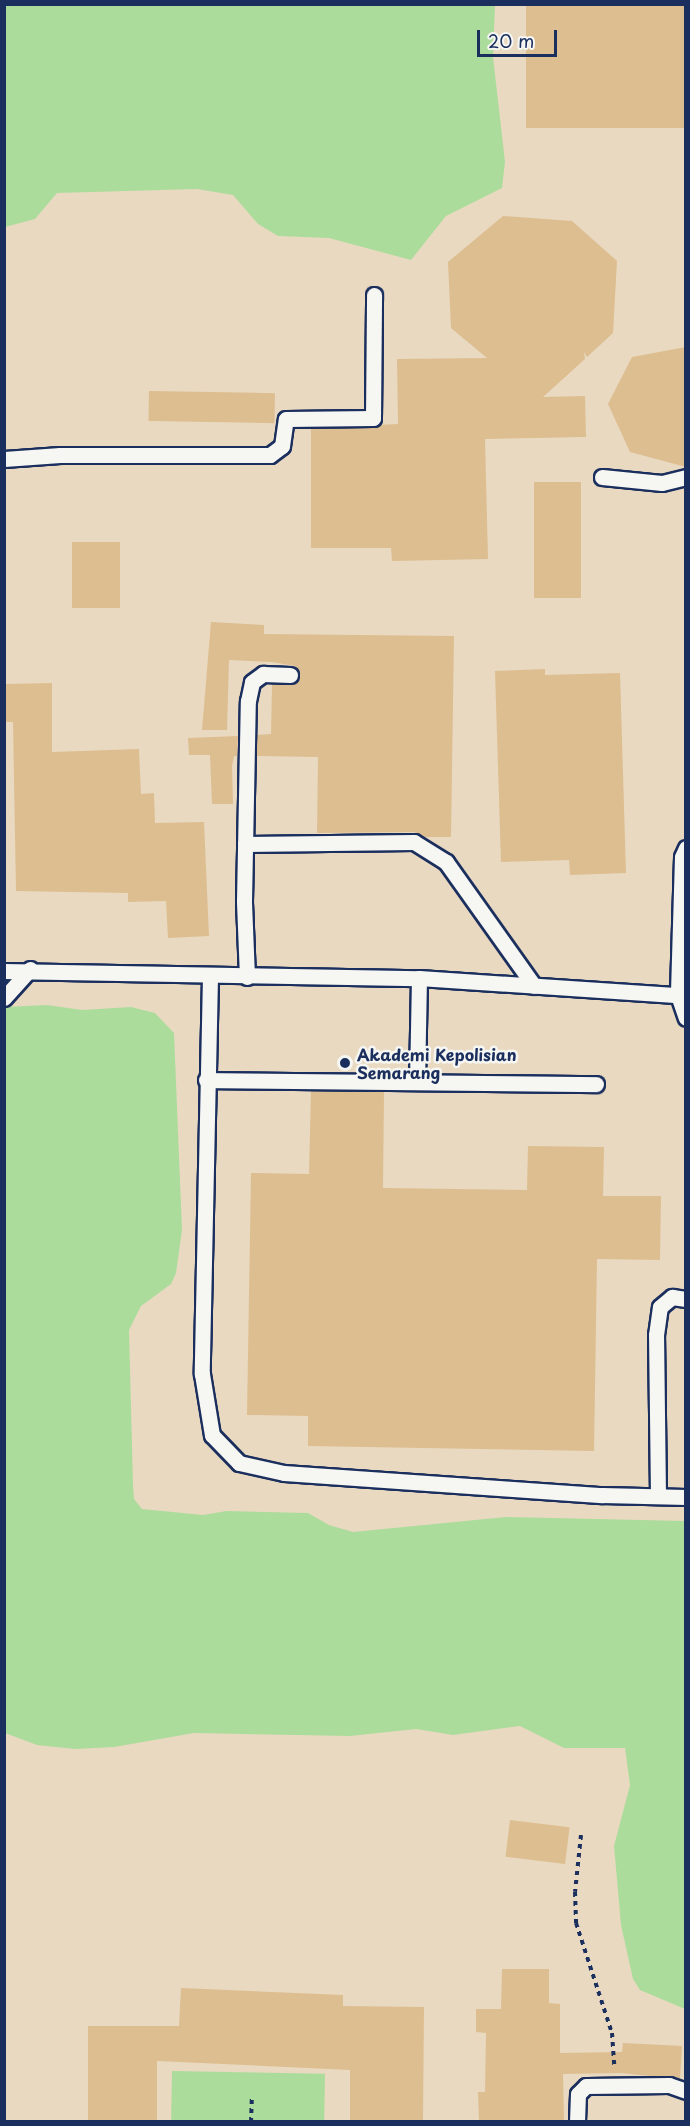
<!DOCTYPE html>
<style>
body{margin:0}
#map{position:relative;width:690px;height:2126px;overflow:hidden;background:#eee5d5;font-family:"Playpen Sans",sans-serif}
div>[style]{position:absolute}
.built>*{inset:0;background:#e9d9c0;transform-origin:0 0}
.green>*{inset:0;background:#acdc9c;transform-origin:0 0}
.building>*{inset:0;background:#ddbe90;transform-origin:0 0}
.path>*{height:4px;margin-top:-2px;transform-origin:0;background:repeating-linear-gradient(90deg,#1b2f5e 0 4.5px,transparent 0 9px)}
.roads{filter:drop-shadow(2px 0 #1b2f5e) drop-shadow(-2px 0 #1b2f5e) drop-shadow(0 2px #1b2f5e) drop-shadow(0 -2px #1b2f5e)}
.lane>*{height:15px;margin:-7.5px;padding:0 7.5px;transform-origin:7.5px;border-radius:7.5px;background:#f6f6f2}
.dots>*{width:16px;height:16px;translate:-50% -50%;box-sizing:border-box;border:3px solid #f6f6f2;border-radius:50%}
span{translate:-50% -50%;white-space:nowrap;text-align:center;line-height:1.15;-webkit-text-stroke:5px #f6f6f2;paint-order:stroke}
.poi-label{font-size:16px;color:#1b2f5e;font-weight:700}
.left{translate:0 -50%;text-align:left}
.frame{position:absolute;inset:0;border:6px solid #1b2f5e;pointer-events:none}
.scale{position:absolute;left:477px;top:30px;width:80px;height:27px;box-sizing:border-box;border:3px solid #1b2f5e;border-top:0;padding-left:8px;font-size:18px;line-height:21px;white-space:nowrap;color:#1b2f5e;-webkit-text-stroke:4px #f6f6f2;paint-order:stroke}
</style>
<div id="map">
<div class="built">
<div style="left:5px;top:5px;width:680px;height:2116px"></div>
</div>
<div class="green">
<div style="clip-path:polygon(4px 5px,495px 5px,493px 57px,505px 162px,502px 188px,446px 216px,411px 260px,329px 238px,278px 236px,258px 224px,233px 195px,197px 189px,57px 193px,35px 219px,5px 227px)"></div>
<div style="clip-path:polygon(47px 1005px,82px 1010px,131px 1007px,155px 1013px,174px 1033px,182px 1230px,176px 1273px,171px 1284px,141px 1306px,129px 1330px,133px 1485px,134px 1499px,142px 1509px,203px 1515px,227px 1511px,308px 1513px,329px 1525px,353px 1532px,506px 1517px,685px 1521px,685px 2009px,640px 1990px,633px 1979px,621px 1925px,614px 1846px,630px 1785px,625px 1748px,564px 1748px,520px 1726px,453px 1735px,416px 1729px,350px 1736px,194px 1733px,114px 1747px,75px 1749px,37px 1745px,5px 1733px,5px 1007px)"></div>
<div style="left:172px;top:2071px;width:153px;height:50px;rotate:1deg"></div>
</div>
<div class="building">
<div style="left:526px;top:4px;width:160px;height:124px"></div>
<div style="clip-path:polygon(503px 216px,572px 221px,617px 261px,613px 333px,587px 357px,584px 352px,585px 359px,543px 397px,585px 396px,586px 437px,485px 439px,488px 559px,392px 561px,391px 548px,311px 548px,311px 428px,398px 424px,397px 359px,487px 358px,451px 328px,448px 262px)"></div>
<div style="clip-path:polygon(686px 347px,686px 467px,630px 452px,608px 404px,632px 357px)"></div>
<div style="left:149px;top:391px;width:126px;height:30px;rotate:1deg"></div>
<div style="left:534px;top:482px;width:47px;height:116px"></div>
<div style="left:72px;top:542px;width:48px;height:66px"></div>
<div style="clip-path:polygon(211px 622px,264px 625px,264px 634px,454px 636px,451px 837px,424px 837px,414px 832px,317px 833px,318px 757px,257px 756px,257px 735px,271px 734px,272px 684px,294px 684px,299px 671px,295px 666px,272px 662px,229px 660px,227px 730px,202px 730px)"></div>
<div style="clip-path:polygon(545px 669px,545px 675px,620px 673px,626px 873px,570px 875px,569px 860px,501px 862px,495px 671px)"></div>
<div style="clip-path:polygon(52px 683px,52px 752px,139px 749px,141px 794px,154px 793px,155px 823px,204px 822px,209px 936px,168px 938px,166px 901px,128px 902px,128px 893px,16px 891px,13px 722px,4px 722px,4px 684px)"></div>
<div style="clip-path:polygon(238px 736px,237px 756px,234px 756px,232px 766px,233px 804px,212px 804px,210px 755px,189px 755px,188px 738px)"></div>
<div style="clip-path:polygon(311px 1091px,384px 1092px,383px 1188px,527px 1190px,528px 1146px,604px 1147px,603px 1196px,661px 1196px,660px 1260px,597px 1259px,594px 1451px,308px 1446px,308px 1416px,247px 1415px,251px 1173px,309px 1174px)"></div>
<div style="left:510px;top:1820px;width:60px;height:37px;rotate:7deg"></div>
<div style="clip-path:polygon(502px 1969px,549px 1969px,549px 2003px,560px 2004px,560px 2053px,622px 2052px,623px 2043px,682px 2046px,680px 2079px,621px 2073px,563px 2074px,564px 2121px,479px 2121px,478px 2092px,485px 2092px,486px 2033px,476px 2032px,476px 2009px,501px 2009px)"></div>
<div style="clip-path:polygon(181px 1988px,343px 1995px,343px 2006px,424px 2007px,423px 2121px,350px 2121px,350px 2070px,157px 2061px,157px 2121px,88px 2121px,88px 2026px,179px 2026px)"></div>
</div>
<div class="path">
<div style="left:581px;top:1835px;width:57px;rotate:96deg"></div>
<div style="left:575px;top:1892px;width:31px;rotate:88deg"></div>
<div style="left:576px;top:1923px;width:116px;rotate:71.9deg"></div>
<div style="left:612px;top:2033px;width:32px;rotate:86deg"></div>
<div style="left:251px;top:2122px;width:24px;rotate:-88deg"></div>
</div>
<div class="roads">
<div class="lane">
<div style="left:4px;top:459px;width:56px;rotate:-4.1deg"></div>
<div style="left:60px;top:455px;width:210px"></div>
<div style="left:270px;top:455px;width:15px;rotate:-37deg"></div>
<div style="left:282px;top:446px;width:27px;rotate:-82deg"></div>
<div style="left:286px;top:419px;width:87px;rotate:-0.7deg"></div>
<div style="left:373px;top:418px;width:123px;rotate:-89.5deg"></div>
<div style="left:602px;top:477px;width:60px;rotate:5.7deg"></div>
<div style="left:662px;top:483px;width:25px;rotate:-14deg"></div>
<div style="left:245px;top:844px;width:169px;rotate:-0.7deg"></div>
<div style="left:414px;top:842px;width:38px;rotate:32deg"></div>
<div style="left:446px;top:862px;width:152px;rotate:54.6deg"></div>
<div style="left:686px;top:848px;width:10px;rotate:114deg"></div>
<div style="left:682px;top:857px;width:138px;rotate:91.7deg"></div>
<div style="left:678px;top:995px;width:24px;rotate:71deg"></div>
<div style="left:4px;top:971px;width:415px;rotate:1deg"></div>
<div style="left:419px;top:978px;width:260px;rotate:3.8deg"></div>
<div style="left:210px;top:976px;width:398px;rotate:91.2deg"></div>
<div style="left:202px;top:1374px;width:62px;rotate:80.7deg"></div>
<div style="left:212px;top:1435px;width:39px;rotate:46deg"></div>
<div style="left:239px;top:1463px;width:46px;rotate:12.5deg"></div>
<div style="left:284px;top:1473px;width:319px;rotate:4deg"></div>
<div style="left:602px;top:1495px;width:84px;rotate:1.4deg"></div>
<div style="left:247px;top:977px;width:76px;rotate:-92.3deg"></div>
<div style="left:244px;top:901px;width:200px;rotate:-88.9deg"></div>
<div style="left:248px;top:701px;width:19px;rotate:-78deg"></div>
<div style="left:252px;top:682px;width:14px;rotate:-36deg"></div>
<div style="left:263px;top:674px;width:27px;rotate:2deg"></div>
<div style="left:4px;top:998px;width:39px;rotate:-48deg"></div>
<div style="left:206px;top:1080px;width:390px;rotate:0.6deg"></div>
<div style="left:417px;top:1082px;width:104px;rotate:-88.9deg"></div>
<div style="left:658px;top:1496px;width:161px;rotate:-90.7deg"></div>
<div style="left:656px;top:1335px;width:28px;rotate:-82deg"></div>
<div style="left:660px;top:1307px;width:16px;rotate:-40deg"></div>
<div style="left:672px;top:1297px;width:14px;rotate:8deg"></div>
<div style="left:577px;top:2122px;width:28px;rotate:-88deg"></div>
<div style="left:578px;top:2094px;width:11px;rotate:-45deg"></div>
<div style="left:586px;top:2086px;width:83px;rotate:-0.7deg"></div>
<div style="left:669px;top:2085px;width:18px;rotate:19deg"></div>
</div>
</div>
<div class="dots">
<div style="left:345px;top:1063px;background:#1b2f5e"></div>
</div>
<div class="poi-label">
<span class="left" style="left:357px;top:1063px">Akademi Kepolisian<br>Semarang</span>
</div>
<div class="frame"></div>
<div class="scale">20 m</div>
</div>
